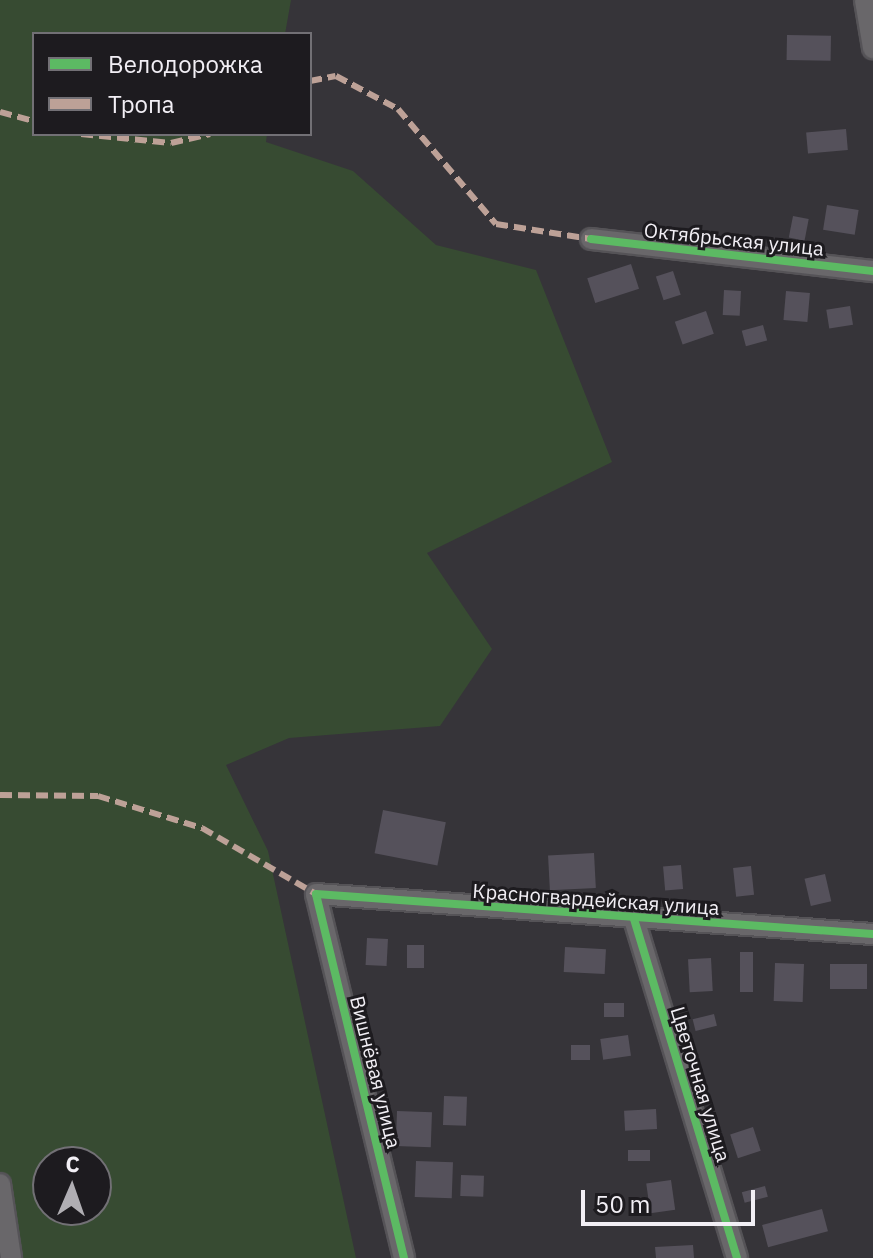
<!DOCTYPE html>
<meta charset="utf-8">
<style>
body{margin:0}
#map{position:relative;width:873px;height:1258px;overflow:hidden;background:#363439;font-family:"IBM Plex Sans",sans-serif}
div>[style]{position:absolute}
.green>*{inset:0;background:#374b32}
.building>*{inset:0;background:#55515b;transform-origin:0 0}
.roads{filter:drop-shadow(2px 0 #555357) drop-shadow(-2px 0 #555357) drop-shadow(0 2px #555357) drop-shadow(0 -2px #555357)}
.minor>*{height:20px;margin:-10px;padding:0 10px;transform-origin:10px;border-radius:10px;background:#69676a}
.quiet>*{height:6px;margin-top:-3px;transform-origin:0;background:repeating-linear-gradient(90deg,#bda197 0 12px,transparent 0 18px)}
.cycleway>*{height:8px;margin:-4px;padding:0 4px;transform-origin:4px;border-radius:4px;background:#5cba63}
span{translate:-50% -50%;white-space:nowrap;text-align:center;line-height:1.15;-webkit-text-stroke:6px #1d1b1f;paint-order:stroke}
.street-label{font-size:20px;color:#f2eff5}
.legend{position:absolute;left:32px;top:32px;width:280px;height:104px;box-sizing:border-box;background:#1d1b1f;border:2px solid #727075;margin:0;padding:10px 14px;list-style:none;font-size:24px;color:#f2eff5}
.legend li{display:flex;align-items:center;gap:16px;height:40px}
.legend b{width:40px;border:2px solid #727075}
.north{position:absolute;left:32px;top:1146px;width:80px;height:80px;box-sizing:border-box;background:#1d1b1f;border:2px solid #727075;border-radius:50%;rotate:2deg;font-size:22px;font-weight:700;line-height:32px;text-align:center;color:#f2eff5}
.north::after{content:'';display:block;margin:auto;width:28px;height:36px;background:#b0aeb3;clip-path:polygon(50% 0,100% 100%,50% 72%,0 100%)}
.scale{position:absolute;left:581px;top:1190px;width:174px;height:36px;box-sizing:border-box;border:4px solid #f2eff5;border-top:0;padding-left:10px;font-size:24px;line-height:28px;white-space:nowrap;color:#f2eff5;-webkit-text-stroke:6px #1d1b1f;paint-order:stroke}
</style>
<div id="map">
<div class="green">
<div style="clip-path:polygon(evenodd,0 0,291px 0,285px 34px,34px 34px,34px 134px,267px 134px,266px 142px,353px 171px,436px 245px,536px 270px,612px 462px,427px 553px,492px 649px,440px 726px,289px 738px,226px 765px,268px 851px,356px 1258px,0 1258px,0 0,48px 1162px,96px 1162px,96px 1210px,48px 1210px,48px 1162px)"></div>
</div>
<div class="building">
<div style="left:787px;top:35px;width:44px;height:25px;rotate:1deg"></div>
<div style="left:846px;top:129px;width:21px;height:40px;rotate:85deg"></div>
<div style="left:827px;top:205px;width:32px;height:25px;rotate:9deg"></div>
<div style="left:793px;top:216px;width:16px;height:22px;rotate:11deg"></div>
<div style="left:631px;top:264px;width:26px;height:46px;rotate:72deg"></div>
<div style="left:673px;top:271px;width:25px;height:18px;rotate:72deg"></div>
<div style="left:724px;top:290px;width:17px;height:25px;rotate:3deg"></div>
<div style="left:786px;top:291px;width:24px;height:29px;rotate:5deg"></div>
<div style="left:850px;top:306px;width:19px;height:24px;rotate:81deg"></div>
<div style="left:706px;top:311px;width:24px;height:33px;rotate:71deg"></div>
<div style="left:763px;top:325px;width:16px;height:22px;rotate:75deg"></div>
<div style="left:383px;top:810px;width:64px;height:44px;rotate:11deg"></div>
<div style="left:594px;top:853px;width:35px;height:46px;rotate:87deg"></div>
<div style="left:681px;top:865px;width:24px;height:18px;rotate:85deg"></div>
<div style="left:751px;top:866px;width:29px;height:18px;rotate:84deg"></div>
<div style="left:825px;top:874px;width:28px;height:21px;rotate:77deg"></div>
<div style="left:367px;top:938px;width:21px;height:27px;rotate:3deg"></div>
<div style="left:407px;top:945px;width:17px;height:23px"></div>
<div style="left:565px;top:947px;width:41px;height:25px;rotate:3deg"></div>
<div style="left:740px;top:952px;width:13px;height:40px"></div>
<div style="left:711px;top:958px;width:33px;height:23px;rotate:87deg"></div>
<div style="left:775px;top:963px;width:29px;height:38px;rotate:2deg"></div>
<div style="left:830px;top:964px;width:37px;height:25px"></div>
<div style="left:604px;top:1003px;width:20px;height:14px"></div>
<div style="left:714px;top:1014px;width:12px;height:22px;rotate:76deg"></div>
<div style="left:628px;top:1035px;width:21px;height:28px;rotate:82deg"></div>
<div style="left:590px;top:1045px;width:15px;height:19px;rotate:90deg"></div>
<div style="left:444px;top:1096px;width:23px;height:29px;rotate:2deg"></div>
<div style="left:656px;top:1109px;width:20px;height:32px;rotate:87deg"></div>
<div style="left:397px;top:1111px;width:35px;height:35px;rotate:2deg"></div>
<div style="left:753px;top:1127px;width:25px;height:24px;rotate:72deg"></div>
<div style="left:628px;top:1150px;width:22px;height:11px"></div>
<div style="left:416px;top:1161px;width:37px;height:36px;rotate:2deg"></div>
<div style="left:461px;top:1175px;width:23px;height:21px;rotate:2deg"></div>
<div style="left:671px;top:1180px;width:30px;height:25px;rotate:82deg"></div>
<div style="left:765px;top:1186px;width:11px;height:24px;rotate:75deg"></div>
<div style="left:822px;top:1209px;width:23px;height:62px;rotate:75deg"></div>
<div style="clip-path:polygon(693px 1245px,694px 1258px,656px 1258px,655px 1247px)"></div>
</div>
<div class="roads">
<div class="minor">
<div style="left:865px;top:0;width:49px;rotate:80.5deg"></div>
<div style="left:591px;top:239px;width:284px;rotate:6.5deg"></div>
<div style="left:634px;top:919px;width:354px;rotate:73.1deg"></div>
<div style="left:0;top:1184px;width:75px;rotate:81.5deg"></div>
<div style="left:404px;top:1258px;width:374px;rotate:-103.6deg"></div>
<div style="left:316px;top:894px;width:558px;rotate:4.11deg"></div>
</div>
</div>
<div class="quiet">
<div style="left:310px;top:81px;width:26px;rotate:-11deg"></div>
<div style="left:336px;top:76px;width:70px;rotate:28deg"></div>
<div style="left:398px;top:109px;width:151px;rotate:49.6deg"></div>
<div style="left:496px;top:224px;width:96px;rotate:9deg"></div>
<div style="left:0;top:112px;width:35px;rotate:15deg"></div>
<div style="left:81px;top:134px;width:90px;rotate:5.7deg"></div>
<div style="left:171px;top:143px;width:40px;rotate:-13deg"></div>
<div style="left:0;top:795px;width:98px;rotate:0.6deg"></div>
<div style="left:98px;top:796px;width:109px;rotate:17.1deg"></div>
<div style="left:202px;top:828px;width:132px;rotate:30.1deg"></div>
</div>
<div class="cycleway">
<div style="left:591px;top:239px;width:284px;rotate:6.5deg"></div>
<div style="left:634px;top:919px;width:354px;rotate:73.1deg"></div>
<div style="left:404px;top:1258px;width:374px;rotate:-103.6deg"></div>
<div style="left:316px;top:894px;width:558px;rotate:4.11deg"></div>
</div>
<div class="street-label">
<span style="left:734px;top:239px;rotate:6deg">Октябрьская улица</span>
<span style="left:596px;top:899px;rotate:4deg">Красногвардейская улица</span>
<span style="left:376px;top:1072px;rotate:76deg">Вишнёвая улица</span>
<span style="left:701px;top:1084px;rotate:73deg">Цветочная улица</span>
</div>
<ul class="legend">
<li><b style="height:10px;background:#5cba63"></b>Велодорожка</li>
<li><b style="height:10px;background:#bda197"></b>Тропа</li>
</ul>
<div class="north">С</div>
<div class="scale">50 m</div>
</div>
